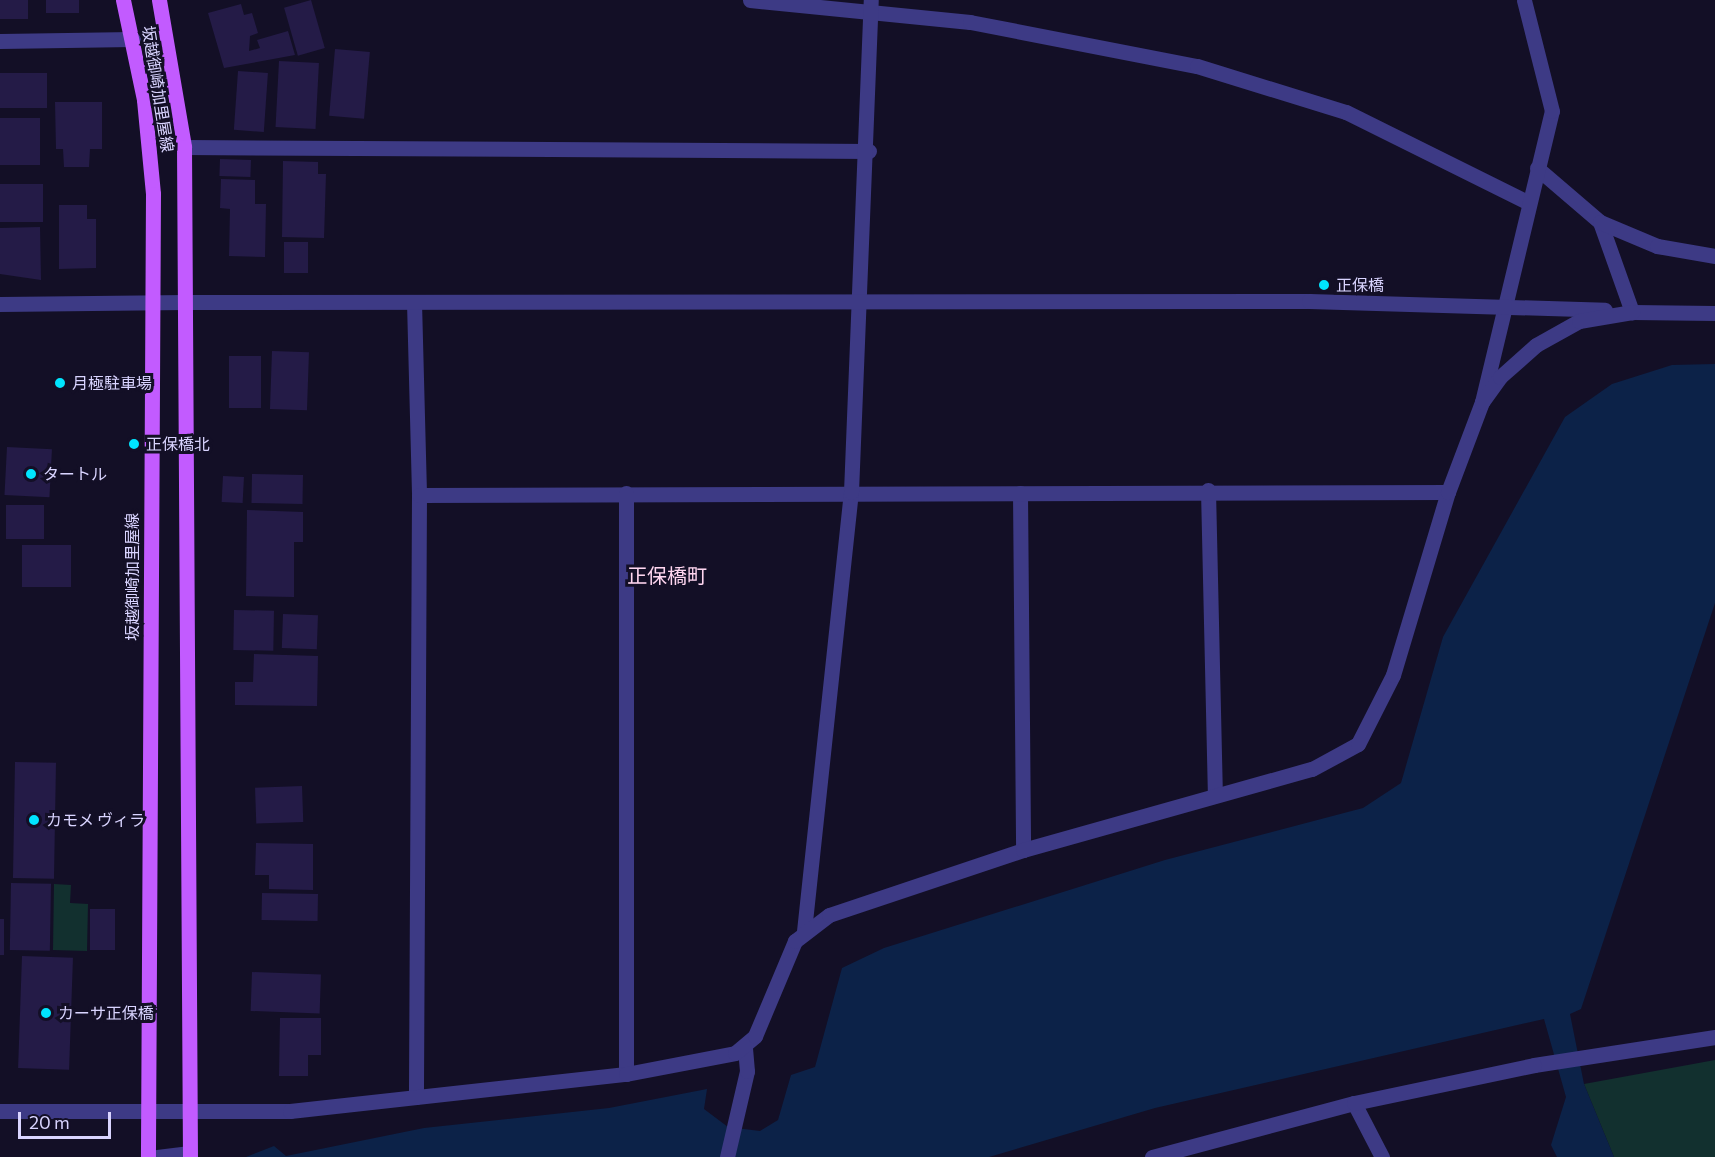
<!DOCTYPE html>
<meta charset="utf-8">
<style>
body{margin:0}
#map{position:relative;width:1715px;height:1157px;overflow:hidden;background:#130f26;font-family:Commissioner,"Noto Sans JP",sans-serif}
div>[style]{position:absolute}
.green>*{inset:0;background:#12302f}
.water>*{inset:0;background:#0c2248}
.building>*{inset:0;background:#241b47;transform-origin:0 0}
.minor>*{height:15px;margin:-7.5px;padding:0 7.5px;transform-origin:7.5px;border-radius:7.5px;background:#3d3a85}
.tertiary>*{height:15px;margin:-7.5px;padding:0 7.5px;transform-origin:7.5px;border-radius:7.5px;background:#3d3a85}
.primary>*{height:15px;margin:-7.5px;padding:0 7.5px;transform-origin:7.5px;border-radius:7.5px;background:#c25bff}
.dots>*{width:16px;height:16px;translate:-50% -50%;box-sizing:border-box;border:3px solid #130f26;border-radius:50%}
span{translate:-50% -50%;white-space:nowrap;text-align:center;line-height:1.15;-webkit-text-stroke:6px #130f26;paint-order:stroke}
.street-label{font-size:16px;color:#d9d4ff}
.poi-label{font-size:16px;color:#d9d4ff}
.left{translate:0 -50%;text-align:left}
.quarter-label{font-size:20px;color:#ffd6f0}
.scale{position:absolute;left:18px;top:1112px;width:93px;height:27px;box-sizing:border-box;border:3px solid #d9d4ff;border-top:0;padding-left:8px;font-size:18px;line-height:21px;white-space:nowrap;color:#d9d4ff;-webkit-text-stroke:4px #130f26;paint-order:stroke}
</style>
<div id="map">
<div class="green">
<div style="clip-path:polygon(54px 884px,71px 885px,70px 903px,88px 904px,87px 951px,53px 950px)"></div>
<div style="clip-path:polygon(1715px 1060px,1715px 1157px,1614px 1157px,1584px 1084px)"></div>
</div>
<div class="water">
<div style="clip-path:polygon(1715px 364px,1715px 603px,1581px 1009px,1570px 1014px,1584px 1084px,1614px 1157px,1557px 1157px,1551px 1145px,1566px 1097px,1544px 1019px,1155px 1108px,989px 1157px,246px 1157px,274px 1146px,286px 1156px,424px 1128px,609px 1108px,707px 1089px,704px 1109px,728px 1127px,760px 1131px,778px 1120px,791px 1075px,815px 1067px,842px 968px,884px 948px,1165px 860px,1363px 808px,1401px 783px,1443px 637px,1565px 417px,1612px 384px,1672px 365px)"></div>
</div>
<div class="building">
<div style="left:0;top:0;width:28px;height:19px"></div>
<div style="left:46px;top:0;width:33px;height:13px"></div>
<div style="left:311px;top:0;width:50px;height:28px;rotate:74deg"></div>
<div style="clip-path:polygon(241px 4px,244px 15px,252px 13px,258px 33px,250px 36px,249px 51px,260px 48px,257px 40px,288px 31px,295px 55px,224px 68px,208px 13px)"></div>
<div style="left:335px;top:49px;width:35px;height:67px;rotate:5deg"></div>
<div style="left:279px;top:61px;width:40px;height:66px;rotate:3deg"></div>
<div style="left:238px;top:71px;width:30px;height:59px;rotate:4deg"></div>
<div style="left:47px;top:73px;width:35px;height:47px;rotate:90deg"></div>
<div style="clip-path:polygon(55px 102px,102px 102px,102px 149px,90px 149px,89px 167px,64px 167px,63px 149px,56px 149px)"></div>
<div style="left:0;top:118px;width:40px;height:47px"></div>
<div style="left:220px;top:159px;width:31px;height:17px;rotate:2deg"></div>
<div style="clip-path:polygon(283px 161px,318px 162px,318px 174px,326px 174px,324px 238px,282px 237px)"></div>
<div style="clip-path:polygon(221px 179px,255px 180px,255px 204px,266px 204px,265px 257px,229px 256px,230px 209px,220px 208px)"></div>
<div style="left:43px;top:184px;width:38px;height:43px;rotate:90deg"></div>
<div style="clip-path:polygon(59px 205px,87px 205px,87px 219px,96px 219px,96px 268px,59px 269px)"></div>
<div style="clip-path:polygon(40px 227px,41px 280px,0 274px,0 228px)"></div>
<div style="left:284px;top:242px;width:24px;height:31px"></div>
<div style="left:272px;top:351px;width:37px;height:58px;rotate:2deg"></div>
<div style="left:229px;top:356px;width:32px;height:52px"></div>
<div style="left:7px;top:447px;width:45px;height:48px;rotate:3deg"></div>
<div style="left:252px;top:474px;width:51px;height:29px;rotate:1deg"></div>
<div style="left:223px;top:476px;width:21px;height:26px;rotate:3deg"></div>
<div style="left:6px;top:505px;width:38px;height:34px"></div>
<div style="clip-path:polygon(247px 510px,303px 512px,303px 542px,294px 542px,294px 597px,246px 596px)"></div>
<div style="left:22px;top:545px;width:49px;height:42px"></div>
<div style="left:234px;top:610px;width:40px;height:40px;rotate:1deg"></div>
<div style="left:283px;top:614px;width:35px;height:34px;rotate:2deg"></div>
<div style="clip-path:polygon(254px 654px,318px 656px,317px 706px,235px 705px,235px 682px,253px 682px)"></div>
<div style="left:15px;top:762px;width:41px;height:116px;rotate:1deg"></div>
<div style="left:302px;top:786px;width:36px;height:47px;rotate:88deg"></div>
<div style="clip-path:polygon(256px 843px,313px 844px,313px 890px,269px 889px,269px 875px,255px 875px)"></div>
<div style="left:11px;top:883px;width:40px;height:67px;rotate:1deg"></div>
<div style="left:262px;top:893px;width:56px;height:27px;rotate:1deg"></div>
<div style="left:90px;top:909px;width:25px;height:41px"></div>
<div style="left:0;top:919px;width:4px;height:36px"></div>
<div style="left:22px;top:956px;width:51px;height:112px;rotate:2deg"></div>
<div style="left:252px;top:972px;width:69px;height:39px;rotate:2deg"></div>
<div style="clip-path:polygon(280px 1018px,321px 1018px,321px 1055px,308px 1055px,308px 1076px,279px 1076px)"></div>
</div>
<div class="minor">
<div style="left:750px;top:0;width:221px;rotate:5.7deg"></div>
<div style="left:970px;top:22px;width:231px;rotate:11deg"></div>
<div style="left:1197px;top:66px;width:156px;rotate:17.2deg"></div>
<div style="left:1346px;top:112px;width:204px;rotate:26.4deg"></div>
<div style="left:0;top:41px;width:133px;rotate:-0.9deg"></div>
<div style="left:184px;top:147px;width:685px;rotate:0.33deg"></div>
<div style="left:1537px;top:168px;width:83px;rotate:40.6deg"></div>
<div style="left:1600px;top:222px;width:96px;rotate:70.4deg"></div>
<div style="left:1632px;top:312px;width:83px;rotate:0.7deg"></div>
<div style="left:1600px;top:222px;width:62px;rotate:22.8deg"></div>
<div style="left:1657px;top:246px;width:59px;rotate:9.8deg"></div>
<div style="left:414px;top:302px;width:193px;rotate:88.5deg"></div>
<div style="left:419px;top:495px;width:602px;rotate:90.29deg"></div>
<div style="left:0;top:304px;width:185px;rotate:-0.6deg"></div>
<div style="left:1482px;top:402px;width:299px;rotate:-76.5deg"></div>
<div style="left:1552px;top:111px;width:114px;rotate:-104.2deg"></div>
<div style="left:1208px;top:490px;width:305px;rotate:88.7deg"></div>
<div style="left:1020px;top:493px;width:357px;rotate:89.5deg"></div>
<div style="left:419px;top:495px;width:1029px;rotate:-0.17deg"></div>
<div style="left:804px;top:931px;width:442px;rotate:-83.9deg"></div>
<div style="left:851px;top:492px;width:492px;rotate:-87.7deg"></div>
<div style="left:1534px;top:1065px;width:183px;rotate:-8.8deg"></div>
<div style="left:626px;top:1074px;width:581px;rotate:-90deg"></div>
<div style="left:1354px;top:1103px;width:61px;rotate:62.6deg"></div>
<div style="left:157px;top:1157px;width:33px;rotate:-7deg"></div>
<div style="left:727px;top:1157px;width:88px;rotate:-76.9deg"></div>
<div style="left:747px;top:1071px;width:24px;rotate:-95deg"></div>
</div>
<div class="tertiary">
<div style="left:185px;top:302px;width:1124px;rotate:-0.05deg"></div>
<div style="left:1309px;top:301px;width:296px;rotate:1.7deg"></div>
<div style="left:0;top:1111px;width:290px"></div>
<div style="left:290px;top:1111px;width:338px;rotate:-6.3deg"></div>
<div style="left:626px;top:1074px;width:111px;rotate:-10.9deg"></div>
<div style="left:735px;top:1053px;width:26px;rotate:-40deg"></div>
<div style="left:755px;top:1036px;width:103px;rotate:-67.2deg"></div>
<div style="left:795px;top:941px;width:43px;rotate:-37.4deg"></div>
<div style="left:829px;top:915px;width:205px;rotate:-18.5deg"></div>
<div style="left:1023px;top:850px;width:300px;rotate:-15.7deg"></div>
<div style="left:1312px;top:769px;width:52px;rotate:-28.5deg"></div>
<div style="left:1358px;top:744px;width:77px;rotate:-63.1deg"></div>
<div style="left:1393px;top:675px;width:191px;rotate:-73.3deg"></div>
<div style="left:1448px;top:492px;width:96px;rotate:-69.3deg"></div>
<div style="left:1482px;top:402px;width:31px;rotate:-54deg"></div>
<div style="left:1500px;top:377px;width:48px;rotate:-41.6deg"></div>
<div style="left:1536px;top:345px;width:49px;rotate:-29.2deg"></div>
<div style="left:1579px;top:321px;width:54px;rotate:-9.6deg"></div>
<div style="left:1152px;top:1157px;width:209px;rotate:-15deg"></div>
<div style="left:1354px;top:1103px;width:184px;rotate:-11.9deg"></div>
</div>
<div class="primary">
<div style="left:123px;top:0;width:102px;rotate:78.1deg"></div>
<div style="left:144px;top:100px;width:94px;rotate:84.5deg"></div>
<div style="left:153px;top:194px;width:963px;rotate:90.3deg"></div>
<div style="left:159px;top:0;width:149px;rotate:80.3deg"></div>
<div style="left:184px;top:147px;width:1010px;rotate:89.66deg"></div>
</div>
<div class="dots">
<div style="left:1324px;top:285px;background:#00e5ff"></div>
<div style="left:60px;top:383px;background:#00e5ff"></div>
<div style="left:134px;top:444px;background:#00e5ff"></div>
<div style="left:31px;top:474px;background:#00e5ff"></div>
<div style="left:34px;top:820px;background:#00e5ff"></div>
<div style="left:46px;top:1013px;background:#00e5ff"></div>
</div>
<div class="street-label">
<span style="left:158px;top:89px;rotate:81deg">坂越御崎加里屋線</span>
<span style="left:132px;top:577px;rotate:-90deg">坂越御崎加里屋線</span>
</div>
<div class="poi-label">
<span class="left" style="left:1336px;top:285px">正保橋</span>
<span class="left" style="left:72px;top:383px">月極駐車場</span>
<span class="left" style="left:146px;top:444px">正保橋北</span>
<span class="left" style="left:43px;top:474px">タートル</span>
<span class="left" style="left:46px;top:820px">カモメ ヴィラ</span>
<span class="left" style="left:58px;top:1013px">カーサ正保橋</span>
</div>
<div class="quarter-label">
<span style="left:667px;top:575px">正保橋町</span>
</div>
<div class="scale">20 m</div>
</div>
